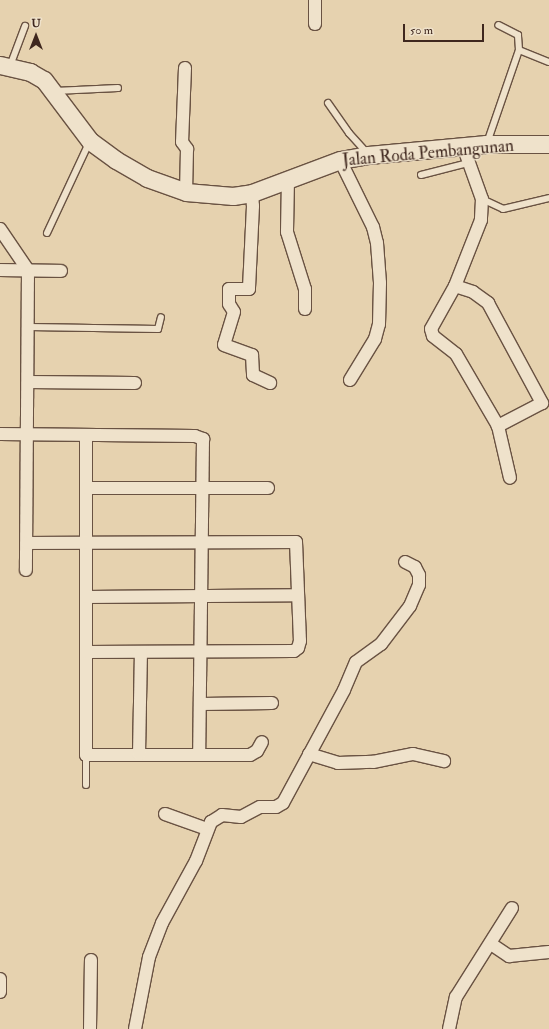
<!DOCTYPE html>
<style>
body{margin:0}
#map{position:relative;width:549px;height:1029px;overflow:hidden;background:#e6d2af;font-family:"IM FELL Double Pica",serif}
div>[style]{position:absolute}
.roads{filter:drop-shadow(1px 0 #695242) drop-shadow(-1px 0 #695242) drop-shadow(0 1px #695242) drop-shadow(0 -1px #695242)}
.lane>*{height:6px;margin:-3px;padding:0 3px;transform-origin:3px;border-radius:3px;background:#efe2cb}
.street>*{height:12px;margin:-6px;padding:0 6px;transform-origin:6px;border-radius:6px;background:#efe2cb}
.secondary>*{height:17px;margin:-8.5px;padding:0 8.5px;transform-origin:8.5px;border-radius:8.5px;background:#efe2cb}
span{translate:-50% -50%;white-space:nowrap;text-align:center;line-height:1.15;-webkit-text-stroke:3px #efe2cb;paint-order:stroke}
.street-label{font-size:17px;color:#3f271e}
.north{position:absolute;left:16px;top:16px;width:40px;height:40px;-webkit-text-stroke:3px #efe2cb;paint-order:stroke;rotate:0deg;font-size:11px;font-weight:700;line-height:16px;text-align:center;color:#3f271e}
.north::after{content:'';display:block;margin:auto;width:14px;height:18px;background:#3f271e;clip-path:polygon(50% 0,100% 100%,50% 72%,0 100%)}
.scale{position:absolute;left:403px;top:24px;width:81px;height:18px;box-sizing:border-box;border:2px solid #3f271e;border-top:0;padding-left:5px;font-size:12px;line-height:14px;white-space:nowrap;color:#3f271e;-webkit-text-stroke:3px #efe2cb;paint-order:stroke}
</style>
<div id="map">
<div class="roads">
<div class="lane">
<div style="left:519px;top:50px;width:32px;rotate:22deg"></div>
<div style="left:10px;top:66px;width:43px;rotate:-69.4deg"></div>
<div style="left:55px;top:91px;width:63px;rotate:-2.7deg"></div>
<div style="left:328px;top:103px;width:37px;rotate:55deg"></div>
<div style="left:349px;top:133px;width:25px;rotate:48deg"></div>
<div style="left:487px;top:143px;width:98px;rotate:-71deg"></div>
<div style="left:519px;top:50px;width:15px;rotate:-94deg"></div>
<div style="left:518px;top:35px;width:22px;rotate:-153deg"></div>
<div style="left:421px;top:175px;width:49px;rotate:-14.3deg"></div>
<div style="left:482px;top:199px;width:23px;rotate:25deg"></div>
<div style="left:503px;top:209px;width:47px;rotate:-13.4deg"></div>
<div style="left:47px;top:233px;width:99px;rotate:-65deg"></div>
<div style="left:29px;top:327px;width:129px;rotate:0.9deg"></div>
<div style="left:158px;top:329px;width:12px;rotate:-76deg"></div>
<div style="left:86px;top:785px;width:30px;rotate:-90deg"></div>
</div>
<div class="street">
<div style="left:315px;top:24px;width:24px;rotate:-90deg"></div>
<div style="left:185px;top:68px;width:74px;rotate:92.3deg"></div>
<div style="left:182px;top:142px;width:9px;rotate:54deg"></div>
<div style="left:187px;top:149px;width:43px;rotate:91.3deg"></div>
<div style="left:463px;top:146px;width:56px;rotate:70.3deg"></div>
<div style="left:482px;top:199px;width:21px;rotate:93deg"></div>
<div style="left:481px;top:220px;width:71px;rotate:111.5deg"></div>
<div style="left:455px;top:286px;width:49px;rotate:119.2deg"></div>
<div style="left:431px;top:329px;width:7px;rotate:74deg"></div>
<div style="left:433px;top:336px;width:29px;rotate:38deg"></div>
<div style="left:456px;top:354px;width:83px;rotate:59.7deg"></div>
<div style="left:498px;top:426px;width:53px;rotate:77deg"></div>
<div style="left:340px;top:160px;width:75px;rotate:63.8deg"></div>
<div style="left:373px;top:227px;width:16px;rotate:76deg"></div>
<div style="left:377px;top:243px;width:40px;rotate:85.7deg"></div>
<div style="left:380px;top:283px;width:41px;rotate:91.4deg"></div>
<div style="left:379px;top:324px;width:16px;rotate:105deg"></div>
<div style="left:375px;top:339px;width:48px;rotate:121.4deg"></div>
<div style="left:288px;top:179px;width:53px;rotate:91.1deg"></div>
<div style="left:287px;top:232px;width:60px;rotate:72.5deg"></div>
<div style="left:305px;top:289px;width:20px;rotate:90deg"></div>
<div style="left:252px;top:193px;width:13px;rotate:86deg"></div>
<div style="left:253px;top:206px;width:83px;rotate:92.8deg"></div>
<div style="left:249px;top:289px;width:20px;rotate:180deg"></div>
<div style="left:229px;top:289px;width:15px;rotate:90deg"></div>
<div style="left:229px;top:304px;width:9px;rotate:58deg"></div>
<div style="left:234px;top:312px;width:34px;rotate:107deg"></div>
<div style="left:224px;top:345px;width:30px;rotate:20deg"></div>
<div style="left:252px;top:355px;width:20px;rotate:87deg"></div>
<div style="left:253px;top:375px;width:19px;rotate:25deg"></div>
<div style="left:0;top:229px;width:50px;rotate:55.7deg"></div>
<div style="left:28px;top:270px;width:300px;rotate:90.4deg"></div>
<div style="left:0;top:270px;width:61px;rotate:0.9deg"></div>
<div style="left:455px;top:286px;width:19px;rotate:18deg"></div>
<div style="left:473px;top:292px;width:19px;rotate:36deg"></div>
<div style="left:488px;top:303px;width:114px;rotate:61.6deg"></div>
<div style="left:542px;top:403px;width:50px;rotate:152.4deg"></div>
<div style="left:28px;top:382px;width:107px;rotate:0.5deg"></div>
<div style="left:0;top:434px;width:195px;rotate:0.6deg"></div>
<div style="left:195px;top:436px;width:9px;rotate:21deg"></div>
<div style="left:203px;top:439px;width:316px;rotate:90.7deg"></div>
<div style="left:86px;top:435px;width:320px;rotate:90deg"></div>
<div style="left:86px;top:755px;width:164px"></div>
<div style="left:250px;top:755px;width:8px;rotate:-30deg"></div>
<div style="left:257px;top:751px;width:10px;rotate:-61deg"></div>
<div style="left:87px;top:488px;width:181px"></div>
<div style="left:27px;top:543px;width:269px;rotate:-0.2deg"></div>
<div style="left:296px;top:542px;width:99px;rotate:87.7deg"></div>
<div style="left:300px;top:641px;width:7px;rotate:106deg"></div>
<div style="left:298px;top:648px;width:5px;rotate:143deg"></div>
<div style="left:294px;top:651px;width:208px;rotate:179.7deg"></div>
<div style="left:86px;top:597px;width:212px;rotate:-0.5deg"></div>
<div style="left:201px;top:704px;width:71px;rotate:-0.8deg"></div>
<div style="left:139px;top:754px;width:102px;rotate:-88.9deg"></div>
<div style="left:309px;top:754px;width:30px;rotate:17deg"></div>
<div style="left:338px;top:763px;width:35px;rotate:-2deg"></div>
<div style="left:373px;top:762px;width:41px;rotate:-11.3deg"></div>
<div style="left:413px;top:754px;width:32px;rotate:13deg"></div>
<div style="left:165px;top:814px;width:45px;rotate:19.7deg"></div>
<div style="left:491px;top:944px;width:22px;rotate:34deg"></div>
<div style="left:509px;top:956px;width:40px;rotate:-5.7deg"></div>
<div style="left:0;top:979px;width:13px;rotate:90deg"></div>
<div style="left:90px;top:1029px;width:69px;rotate:-89.2deg"></div>
<div style="left:135px;top:1029px;width:73px;rotate:-79deg"></div>
<div style="left:149px;top:957px;width:36px;rotate:-69deg"></div>
<div style="left:162px;top:923px;width:71px;rotate:-61.3deg"></div>
<div style="left:196px;top:861px;width:42px;rotate:-69deg"></div>
<div style="left:211px;top:822px;width:13px;rotate:-32deg"></div>
<div style="left:222px;top:815px;width:19px;rotate:6deg"></div>
<div style="left:241px;top:817px;width:21px;rotate:-28deg"></div>
<div style="left:260px;top:807px;width:16px"></div>
<div style="left:276px;top:807px;width:8px;rotate:-30deg"></div>
<div style="left:283px;top:803px;width:128px;rotate:-61.6deg"></div>
<div style="left:344px;top:690px;width:30px;rotate:-67deg"></div>
<div style="left:356px;top:662px;width:31px;rotate:-36deg"></div>
<div style="left:381px;top:644px;width:48px;rotate:-52.7deg"></div>
<div style="left:410px;top:606px;width:23px;rotate:-67deg"></div>
<div style="left:419px;top:585px;width:10px;rotate:-90deg"></div>
<div style="left:419px;top:575px;width:9px;rotate:-117deg"></div>
<div style="left:415px;top:567px;width:11px;rotate:-153deg"></div>
<div style="left:449px;top:1029px;width:33px;rotate:-78deg"></div>
<div style="left:456px;top:997px;width:105px;rotate:-57.8deg"></div>
</div>
<div class="secondary">
<div style="left:0;top:65px;width:31px;rotate:13deg"></div>
<div style="left:30px;top:72px;width:16px;rotate:30deg"></div>
<div style="left:44px;top:80px;width:76px;rotate:53deg"></div>
<div style="left:90px;top:141px;width:32px;rotate:36deg"></div>
<div style="left:116px;top:160px;width:36px;rotate:30deg"></div>
<div style="left:147px;top:178px;width:41px;rotate:19.7deg"></div>
<div style="left:186px;top:192px;width:47px;rotate:4.9deg"></div>
<div style="left:233px;top:196px;width:19px;rotate:-9deg"></div>
<div style="left:252px;top:193px;width:94px;rotate:-20.6deg"></div>
<div style="left:340px;top:160px;width:28px;rotate:-10deg"></div>
<div style="left:368px;top:155px;width:119px;rotate:-5.3deg"></div>
<div style="left:486px;top:144px;width:63px"></div>
</div>
</div>
<div class="street-label">
<span style="left:428px;top:153px;rotate:-5deg">Jalan Roda Pembangunan</span>
</div>
<div class="north">U</div>
<div class="scale">50 m</div>
</div>
